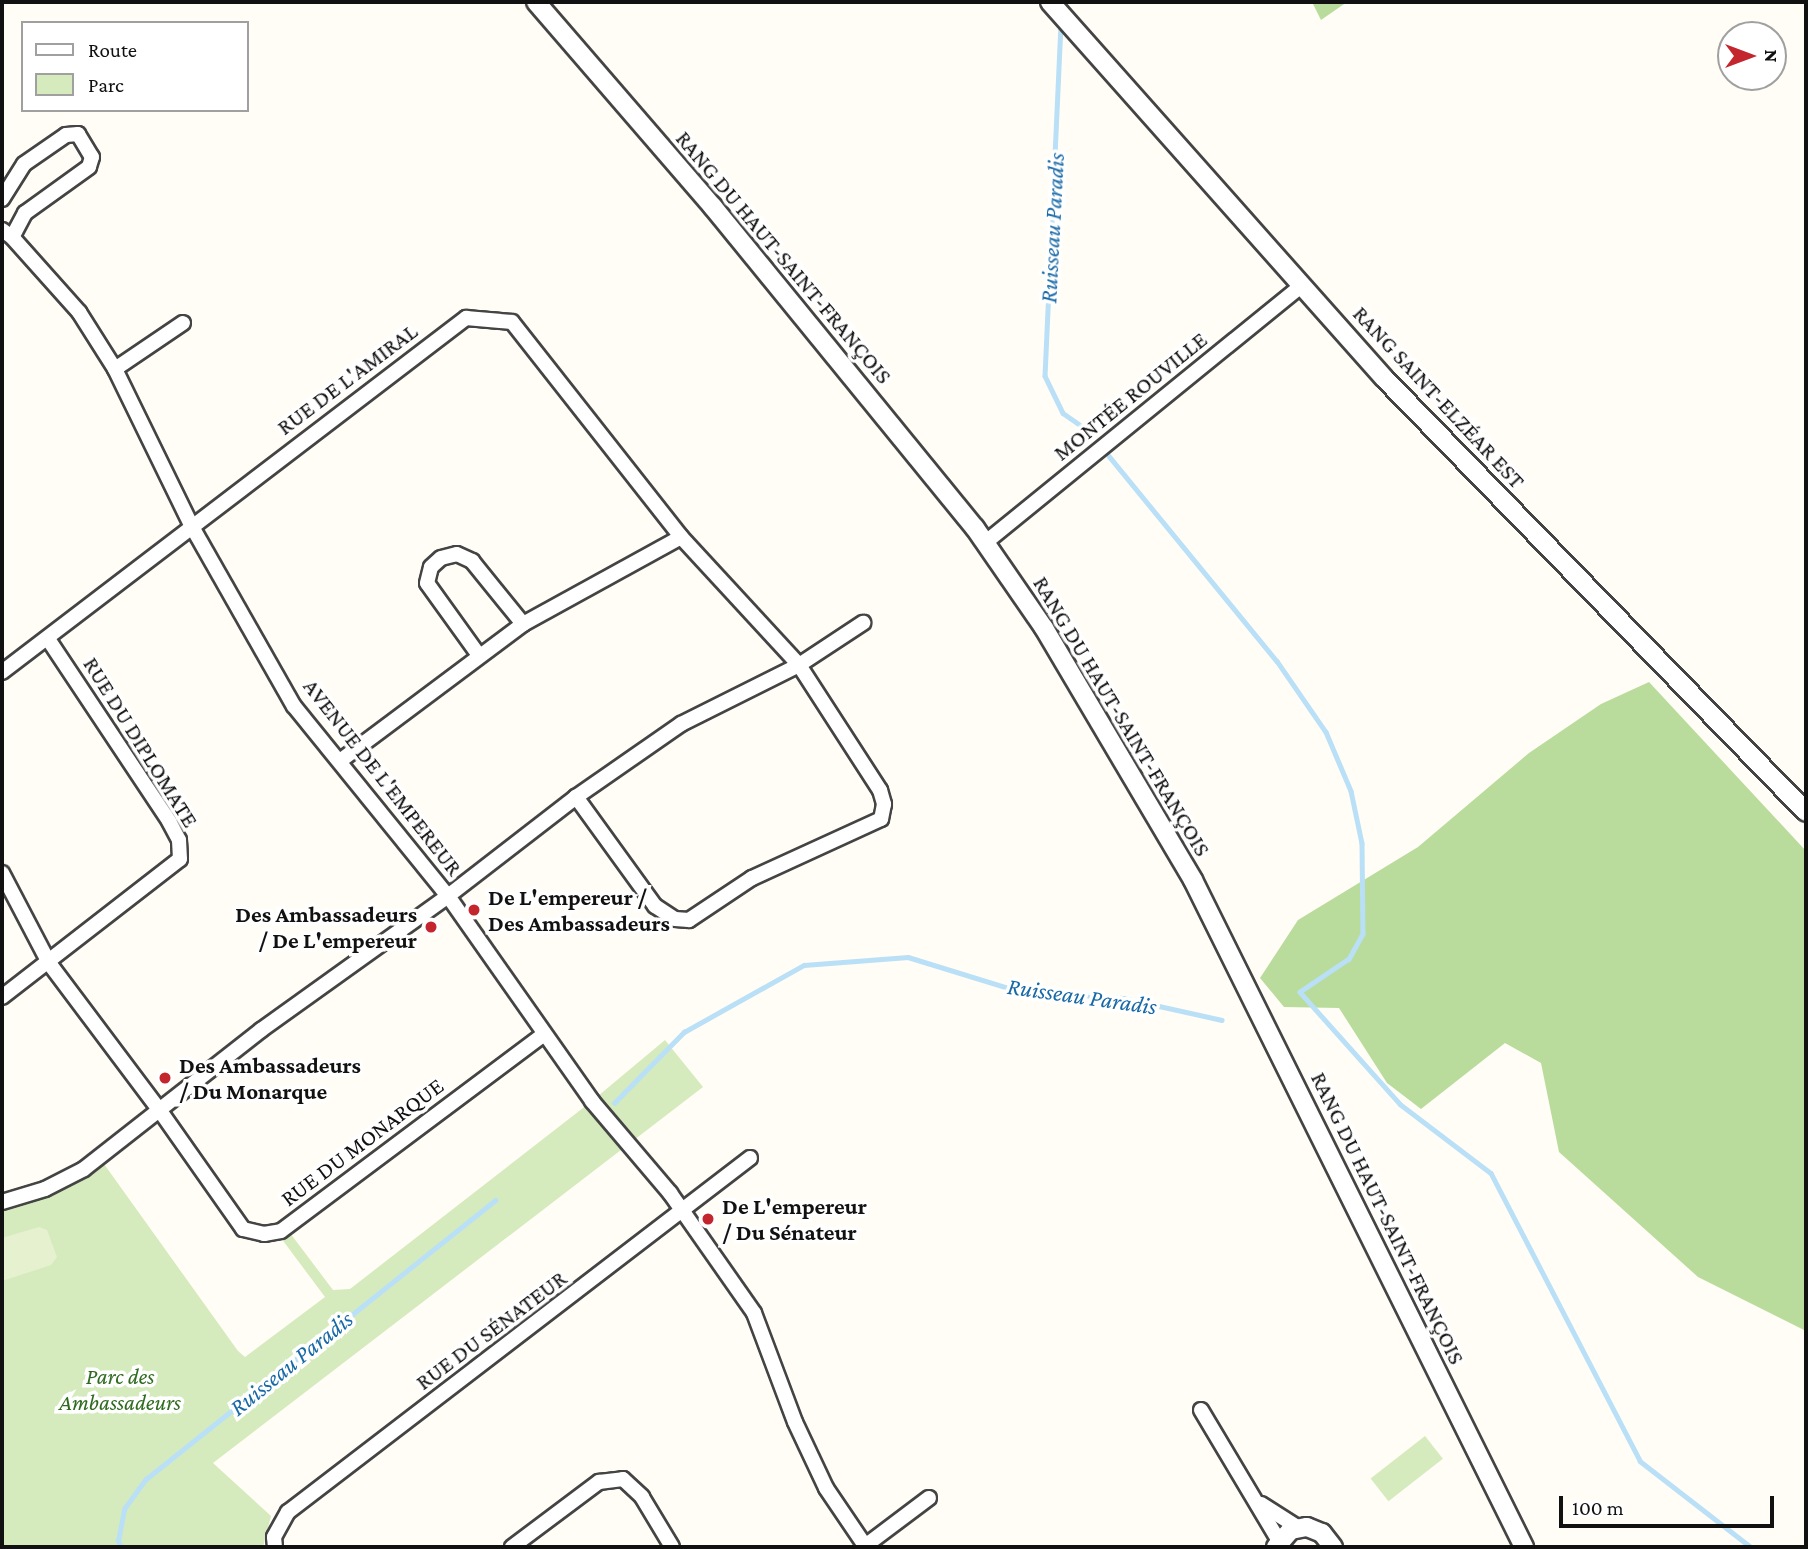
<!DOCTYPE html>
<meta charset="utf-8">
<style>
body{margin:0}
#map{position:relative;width:1808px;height:1549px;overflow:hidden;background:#fffdf5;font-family:"Crimson Pro",serif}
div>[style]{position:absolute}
.green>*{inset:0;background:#d5ebbd;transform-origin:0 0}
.forest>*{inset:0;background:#b9dc9c}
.pitch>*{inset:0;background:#e6f2cf}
.stream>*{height:4.5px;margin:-2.25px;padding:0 2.25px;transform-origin:2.25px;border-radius:2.25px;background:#b9e0f7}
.roads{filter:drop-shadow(2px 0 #444) drop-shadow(-2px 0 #444) drop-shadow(0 2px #444) drop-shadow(0 -2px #444)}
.minor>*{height:14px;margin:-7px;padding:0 7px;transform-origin:7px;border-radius:7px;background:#fff}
.tertiary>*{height:18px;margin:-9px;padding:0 9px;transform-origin:9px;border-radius:9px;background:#fff}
.dots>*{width:19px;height:19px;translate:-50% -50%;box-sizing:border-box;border:4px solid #fff;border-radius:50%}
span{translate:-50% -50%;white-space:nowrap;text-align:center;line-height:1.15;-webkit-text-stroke:7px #fff;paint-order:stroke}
.street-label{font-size:23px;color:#111}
.poi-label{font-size:23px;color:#111;font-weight:700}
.left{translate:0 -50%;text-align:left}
.right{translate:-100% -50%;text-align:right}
.park-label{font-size:23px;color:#2f6b1f;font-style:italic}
.water-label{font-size:24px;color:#1768a6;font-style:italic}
.frame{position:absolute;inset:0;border:4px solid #111;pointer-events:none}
.legend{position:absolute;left:21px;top:21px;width:228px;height:91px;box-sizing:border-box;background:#fff;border:2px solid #a0a0a0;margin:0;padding:9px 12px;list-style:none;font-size:21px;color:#111}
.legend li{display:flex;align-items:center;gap:14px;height:35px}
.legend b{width:35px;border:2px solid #a0a0a0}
.north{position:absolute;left:1717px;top:21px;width:70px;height:70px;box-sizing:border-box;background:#fff;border:2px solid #a0a0a0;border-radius:50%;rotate:90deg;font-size:19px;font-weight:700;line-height:28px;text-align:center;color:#111}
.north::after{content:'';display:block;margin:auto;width:24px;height:32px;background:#c4262e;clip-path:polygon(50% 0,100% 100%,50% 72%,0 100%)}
.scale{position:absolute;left:1559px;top:1496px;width:215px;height:32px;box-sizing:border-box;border:4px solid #111;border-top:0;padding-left:9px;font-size:21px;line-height:24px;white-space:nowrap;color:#111;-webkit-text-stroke:5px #fff;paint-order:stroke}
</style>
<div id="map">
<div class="green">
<div style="clip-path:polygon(665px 1040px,703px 1087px,213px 1463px,271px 1516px,263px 1547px,2px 1547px,2px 1202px,99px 1157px,238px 1351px,245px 1357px,325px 1297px,281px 1238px,290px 1233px,333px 1290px,350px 1289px,592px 1101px)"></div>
<div style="left:1425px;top:1436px;width:29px;height:69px;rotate:52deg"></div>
</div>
<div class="forest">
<div style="clip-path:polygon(1312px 2px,1347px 2px,1321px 20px)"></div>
<div style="clip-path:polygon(1649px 682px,1806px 851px,1806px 1331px,1698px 1277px,1559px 1152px,1541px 1063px,1505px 1043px,1421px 1109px,1387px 1083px,1339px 1008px,1284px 1007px,1260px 978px,1298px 920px,1418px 847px,1529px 753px,1601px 704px)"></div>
</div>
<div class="pitch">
<div style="clip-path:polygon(39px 1227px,47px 1230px,57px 1257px,51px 1265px,2px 1281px,2px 1238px)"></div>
</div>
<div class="stream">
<div style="left:1061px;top:24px;width:352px;rotate:92.6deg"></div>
<div style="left:1045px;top:376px;width:41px;rotate:64.1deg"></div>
<div style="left:1063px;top:413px;width:38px;rotate:35deg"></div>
<div style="left:1109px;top:456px;width:265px;rotate:50.7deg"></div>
<div style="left:1277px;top:661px;width:86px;rotate:55.4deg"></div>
<div style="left:1326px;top:732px;width:64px;rotate:67deg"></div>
<div style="left:1351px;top:791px;width:53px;rotate:78.1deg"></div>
<div style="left:1362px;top:843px;width:91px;rotate:89.4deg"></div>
<div style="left:1363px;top:934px;width:29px;rotate:119deg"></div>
<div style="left:1349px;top:959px;width:59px;rotate:146deg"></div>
<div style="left:1300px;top:992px;width:150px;rotate:48.2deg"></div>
<div style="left:1400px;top:1104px;width:114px;rotate:37.2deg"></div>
<div style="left:1491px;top:1173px;width:324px;rotate:62.6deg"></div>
<div style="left:1640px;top:1461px;width:140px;rotate:37.8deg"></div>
<div style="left:614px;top:1103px;width:100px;rotate:-45.4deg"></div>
<div style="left:684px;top:1032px;width:137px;rotate:-29.2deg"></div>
<div style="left:804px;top:965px;width:104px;rotate:-4.4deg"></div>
<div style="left:908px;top:957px;width:112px;rotate:17.1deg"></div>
<div style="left:1015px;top:990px;width:108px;rotate:4.2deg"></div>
<div style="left:1123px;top:998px;width:101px;rotate:12.5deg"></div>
<div style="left:121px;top:1547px;width:7px;rotate:-117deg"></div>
<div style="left:118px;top:1541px;width:33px;rotate:-79deg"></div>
<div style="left:124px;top:1509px;width:37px;rotate:-54deg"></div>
<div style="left:146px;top:1479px;width:447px;rotate:-38.6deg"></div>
</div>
<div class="roads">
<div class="minor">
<div style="left:2px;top:199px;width:41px;rotate:-57.8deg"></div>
<div style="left:24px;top:164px;width:51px;rotate:-34.6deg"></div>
<div style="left:66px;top:135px;width:12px;rotate:-5deg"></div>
<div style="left:78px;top:134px;width:27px;rotate:59deg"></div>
<div style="left:92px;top:157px;width:10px;rotate:107deg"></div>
<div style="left:89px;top:167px;width:79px;rotate:144.3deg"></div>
<div style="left:25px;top:213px;width:27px;rotate:118deg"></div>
<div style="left:2px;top:230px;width:12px;rotate:35deg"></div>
<div style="left:12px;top:237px;width:101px;rotate:48.2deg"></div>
<div style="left:79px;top:312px;width:67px;rotate:57.7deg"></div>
<div style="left:115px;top:369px;width:174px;rotate:64deg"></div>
<div style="left:191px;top:525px;width:208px;rotate:60.4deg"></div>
<div style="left:294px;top:706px;width:245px;rotate:51deg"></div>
<div style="left:448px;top:896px;width:251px;rotate:54.9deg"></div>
<div style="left:592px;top:1101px;width:121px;rotate:49.7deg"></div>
<div style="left:670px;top:1193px;width:146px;rotate:55deg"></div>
<div style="left:754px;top:1313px;width:116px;rotate:69.4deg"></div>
<div style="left:795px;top:1422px;width:73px;rotate:64.8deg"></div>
<div style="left:826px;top:1488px;width:71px;rotate:55.9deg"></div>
<div style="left:115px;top:369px;width:82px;rotate:-34.1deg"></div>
<div style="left:986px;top:542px;width:407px;rotate:-39.1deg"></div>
<div style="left:478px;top:654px;width:87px;rotate:-125.7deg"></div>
<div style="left:427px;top:583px;width:16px;rotate:-76deg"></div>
<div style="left:431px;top:567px;width:13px;rotate:-42deg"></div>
<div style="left:441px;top:558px;width:16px;rotate:-14deg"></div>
<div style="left:457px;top:554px;width:17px;rotate:25deg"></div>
<div style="left:472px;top:561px;width:81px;rotate:51deg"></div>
<div style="left:2px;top:672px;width:584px;rotate:-37.34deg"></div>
<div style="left:466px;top:318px;width:46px;rotate:5deg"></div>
<div style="left:512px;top:322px;width:273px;rotate:51.8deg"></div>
<div style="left:681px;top:537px;width:174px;rotate:47.3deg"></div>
<div style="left:799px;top:665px;width:149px;rotate:57.1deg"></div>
<div style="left:880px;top:790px;width:15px;rotate:74deg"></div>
<div style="left:884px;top:804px;width:15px;rotate:101deg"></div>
<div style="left:881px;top:819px;width:142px;rotate:155.4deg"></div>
<div style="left:752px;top:878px;width:76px;rotate:146.3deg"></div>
<div style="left:689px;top:920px;width:14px;rotate:-176deg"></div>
<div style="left:675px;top:919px;width:24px;rotate:-147deg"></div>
<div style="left:655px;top:906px;width:135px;rotate:-125.9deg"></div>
<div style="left:340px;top:761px;width:229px;rotate:-36.8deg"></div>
<div style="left:523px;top:624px;width:180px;rotate:-28.8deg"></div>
<div style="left:2px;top:873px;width:102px;rotate:62.4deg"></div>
<div style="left:49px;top:963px;width:181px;rotate:53.1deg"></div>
<div style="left:158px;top:1108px;width:148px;rotate:54.9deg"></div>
<div style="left:243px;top:1229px;width:22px;rotate:13deg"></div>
<div style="left:264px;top:1234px;width:17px;rotate:-10deg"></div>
<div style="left:281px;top:1231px;width:329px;rotate:-36.8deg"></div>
<div style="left:2px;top:997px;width:225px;rotate:-37.8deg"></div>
<div style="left:180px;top:859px;width:19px;rotate:-93deg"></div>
<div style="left:179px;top:840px;width:21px;rotate:-118deg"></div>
<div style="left:169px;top:821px;width:219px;rotate:-123.6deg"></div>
<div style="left:2px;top:1202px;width:45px;rotate:-16.8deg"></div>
<div style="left:45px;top:1189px;width:44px;rotate:-27.1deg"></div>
<div style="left:84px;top:1169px;width:225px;rotate:-38.1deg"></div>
<div style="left:261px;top:1030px;width:230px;rotate:-35.6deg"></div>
<div style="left:448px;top:896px;width:162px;rotate:-37.7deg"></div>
<div style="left:576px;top:797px;width:128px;rotate:-34.8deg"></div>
<div style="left:681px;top:724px;width:132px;rotate:-26.6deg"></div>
<div style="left:799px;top:665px;width:77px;rotate:-33.3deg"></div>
<div style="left:1201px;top:1410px;width:152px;rotate:59.2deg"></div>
<div style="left:1261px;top:1504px;width:45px;rotate:32.3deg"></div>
<div style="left:865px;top:1546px;width:80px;rotate:-36.9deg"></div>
<div style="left:275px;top:1547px;width:10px;rotate:-96deg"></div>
<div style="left:274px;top:1537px;width:29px;rotate:-61deg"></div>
<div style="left:288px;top:1512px;width:582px;rotate:-37.46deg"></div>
<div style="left:512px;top:1547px;width:109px;rotate:-36.8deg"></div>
<div style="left:599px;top:1482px;width:24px;rotate:-7deg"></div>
<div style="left:623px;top:1479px;width:26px;rotate:43deg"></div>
<div style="left:642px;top:1497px;width:58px;rotate:59deg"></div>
</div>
<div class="tertiary">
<div style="left:536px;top:2px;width:271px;rotate:49.2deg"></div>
<div style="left:713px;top:207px;width:414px;rotate:50.8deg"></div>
<div style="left:975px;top:528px;width:121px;rotate:55.4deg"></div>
<div style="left:1044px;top:628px;width:293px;rotate:59.4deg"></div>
<div style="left:1193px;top:880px;width:745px;rotate:63.61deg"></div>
<div style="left:1050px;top:2px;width:503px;rotate:48.39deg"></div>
<div style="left:1384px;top:378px;width:605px;rotate:45.8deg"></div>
<div style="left:1276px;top:1547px;width:23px;rotate:-49deg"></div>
<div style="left:1291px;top:1530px;width:16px;rotate:-11deg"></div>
<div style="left:1307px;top:1527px;width:16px;rotate:22deg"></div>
<div style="left:1322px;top:1533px;width:18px;rotate:52deg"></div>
</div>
</div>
<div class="dots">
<div style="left:474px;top:910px;background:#c4262e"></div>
<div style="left:431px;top:927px;background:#c4262e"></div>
<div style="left:165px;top:1078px;background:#c4262e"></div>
<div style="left:708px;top:1219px;background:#c4262e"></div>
</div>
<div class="street-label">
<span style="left:784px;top:257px;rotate:50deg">RANG DU HAUT-SAINT-FRANÇOIS</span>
<span style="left:347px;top:379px;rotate:-37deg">RUE DE L'AMIRAL</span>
<span style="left:1130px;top:396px;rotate:-39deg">MONTÉE ROUVILLE</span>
<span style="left:1439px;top:397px;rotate:47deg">RANG SAINT-ELZÉAR EST</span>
<span style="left:1122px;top:716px;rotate:59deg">RANG DU HAUT-SAINT-FRANÇOIS</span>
<span style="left:141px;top:742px;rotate:58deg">RUE DU DIPLOMATE</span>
<span style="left:383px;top:777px;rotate:52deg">AVENUE DE L'EMPEREUR</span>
<span style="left:362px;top:1142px;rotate:-37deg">RUE DU MONARQUE</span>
<span style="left:1388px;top:1218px;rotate:64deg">RANG DU HAUT-SAINT-FRANÇOIS</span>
<span style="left:491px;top:1330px;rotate:-37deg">RUE DU SÉNATEUR</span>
</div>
<div class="poi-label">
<span class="left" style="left:488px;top:910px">De L'empereur /<br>Des Ambassadeurs</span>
<span class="right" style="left:417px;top:927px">Des Ambassadeurs<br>/ De L'empereur</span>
<span class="left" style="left:179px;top:1078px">Des Ambassadeurs<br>/ Du Monarque</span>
<span class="left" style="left:722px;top:1219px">De L'empereur<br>/ Du Sénateur</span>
</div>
<div class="park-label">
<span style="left:120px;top:1389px">Parc des<br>Ambassadeurs</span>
</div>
<div class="water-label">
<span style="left:1052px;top:228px;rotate:-87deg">Ruisseau Paradis</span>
<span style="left:1082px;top:996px;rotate:8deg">Ruisseau Paradis</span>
<span style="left:291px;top:1363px;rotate:-39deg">Ruisseau Paradis</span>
</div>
<div class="frame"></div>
<ul class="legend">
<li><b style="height:9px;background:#fff"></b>Route</li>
<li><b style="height:19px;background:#d5ebbd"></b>Parc</li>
</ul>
<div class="north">N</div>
<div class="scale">100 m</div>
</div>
